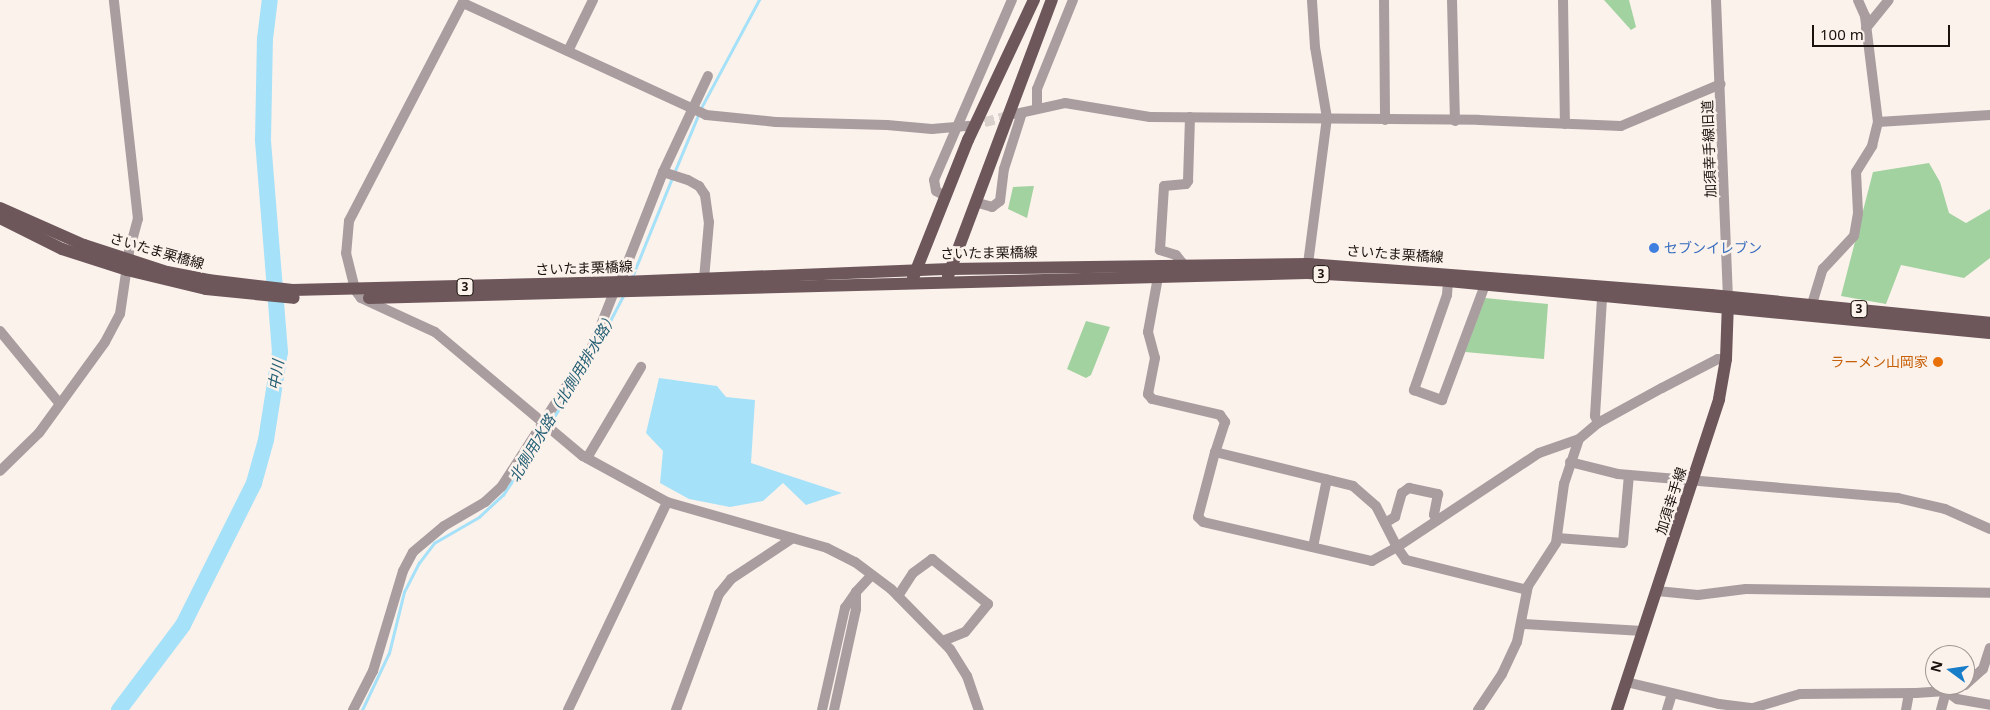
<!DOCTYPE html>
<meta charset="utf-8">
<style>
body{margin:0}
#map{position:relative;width:1990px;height:710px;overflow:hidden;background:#fcf2ec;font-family:"Noto Sans","Noto Sans JP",sans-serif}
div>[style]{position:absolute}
.forest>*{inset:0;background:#a2d2a0}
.water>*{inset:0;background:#a5e1f8}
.stream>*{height:2.5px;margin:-1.25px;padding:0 1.25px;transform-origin:1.25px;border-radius:1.25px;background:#a5e1f8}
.river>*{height:16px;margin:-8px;padding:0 8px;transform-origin:8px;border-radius:8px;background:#a5e1f8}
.minor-tunnel>*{height:10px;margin-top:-5px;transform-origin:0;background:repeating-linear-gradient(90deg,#dad0cb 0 10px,transparent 0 15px)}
.minor>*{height:10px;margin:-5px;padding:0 5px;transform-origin:5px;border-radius:5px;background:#aa9d9f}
.major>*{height:12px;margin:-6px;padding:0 6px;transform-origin:6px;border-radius:6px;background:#6d575b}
.dots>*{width:14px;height:14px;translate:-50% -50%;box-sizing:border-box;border:2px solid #fcf2ec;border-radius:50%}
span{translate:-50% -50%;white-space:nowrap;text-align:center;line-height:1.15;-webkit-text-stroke:5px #fcf2ec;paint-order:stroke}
.shield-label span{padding:1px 4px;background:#fcf2ec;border:1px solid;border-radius:4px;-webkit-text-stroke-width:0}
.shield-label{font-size:12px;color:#1b120d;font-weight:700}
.street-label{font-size:14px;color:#1b120d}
.shop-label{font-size:14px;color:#366cbe}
.left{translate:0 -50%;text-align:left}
.food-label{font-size:14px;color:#c56008}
.right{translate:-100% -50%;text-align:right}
.water-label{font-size:15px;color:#235f74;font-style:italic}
.north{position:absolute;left:1925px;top:645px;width:50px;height:50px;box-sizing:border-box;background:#fcf2ec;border:1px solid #a29893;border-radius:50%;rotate:284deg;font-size:14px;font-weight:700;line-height:20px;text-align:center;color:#1b120d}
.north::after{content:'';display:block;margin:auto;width:18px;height:22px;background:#187ec9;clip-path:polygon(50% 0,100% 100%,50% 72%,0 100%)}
.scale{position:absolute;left:1812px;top:25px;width:138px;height:22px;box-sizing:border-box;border:2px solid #1b120d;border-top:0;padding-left:6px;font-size:15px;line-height:18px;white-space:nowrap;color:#1b120d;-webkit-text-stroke:4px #fcf2ec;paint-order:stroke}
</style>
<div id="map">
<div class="forest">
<div style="clip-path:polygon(1604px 0,1629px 0,1636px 27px,1631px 30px)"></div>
<div style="clip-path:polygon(1929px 163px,1940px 182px,1949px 213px,1966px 223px,1990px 209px,1990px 258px,1964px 278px,1901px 265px,1886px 304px,1841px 296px,1873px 172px)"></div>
<div style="clip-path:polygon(1034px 186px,1027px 218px,1008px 209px,1013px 187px)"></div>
<div style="clip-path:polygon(1485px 298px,1548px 304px,1544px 359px,1465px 352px)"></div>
<div style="clip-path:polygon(1086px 321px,1110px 327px,1091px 375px,1086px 378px,1067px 369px)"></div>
</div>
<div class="water">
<div style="clip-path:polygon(659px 378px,717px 386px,726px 397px,755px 400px,751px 463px,842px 493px,806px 505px,783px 483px,763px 501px,730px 507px,689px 499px,660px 483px,663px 451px,646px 433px)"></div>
</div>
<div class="stream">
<div style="left:701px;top:108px;width:123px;rotate:-61.8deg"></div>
<div style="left:674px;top:173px;width:65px;rotate:-67.4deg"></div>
<div style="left:632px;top:277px;width:107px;rotate:-68deg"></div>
<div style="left:598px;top:344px;width:54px;rotate:-62.5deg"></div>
<div style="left:549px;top:425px;width:69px;rotate:-58.6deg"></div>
<div style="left:362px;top:710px;width:63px;rotate:-64.7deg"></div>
<div style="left:389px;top:653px;width:63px;rotate:-76.2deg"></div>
<div style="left:404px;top:592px;width:33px;rotate:-63deg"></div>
<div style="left:419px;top:563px;width:25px;rotate:-53deg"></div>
<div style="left:434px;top:543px;width:52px;rotate:-30deg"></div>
<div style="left:479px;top:517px;width:33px;rotate:-43deg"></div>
<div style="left:503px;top:495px;width:78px;rotate:-56.5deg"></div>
</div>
<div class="river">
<div style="left:119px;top:710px;width:106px;rotate:-53deg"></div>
<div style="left:183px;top:625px;width:159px;rotate:-63.4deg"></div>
<div style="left:254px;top:483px;width:45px;rotate:-74.4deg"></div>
<div style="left:266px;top:440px;width:89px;rotate:-81deg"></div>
<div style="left:280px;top:352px;width:213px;rotate:-94.6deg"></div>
<div style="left:263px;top:140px;width:101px;rotate:-88.9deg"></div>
<div style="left:265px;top:39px;width:39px;rotate:-83deg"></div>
</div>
<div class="minor-tunnel">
<div style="left:970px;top:126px;width:43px;rotate:-14.7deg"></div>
</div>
<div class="minor">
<div style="left:464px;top:0;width:249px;rotate:117.5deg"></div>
<div style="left:349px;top:221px;width:32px;rotate:95deg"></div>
<div style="left:346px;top:253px;width:38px;rotate:76deg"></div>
<div style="left:355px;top:290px;width:10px;rotate:53deg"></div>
<div style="left:361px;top:298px;width:81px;rotate:24.7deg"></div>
<div style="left:435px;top:332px;width:193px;rotate:40deg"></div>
<div style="left:583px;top:456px;width:96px;rotate:28.7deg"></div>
<div style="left:667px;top:502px;width:166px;rotate:16deg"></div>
<div style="left:827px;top:548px;width:31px;rotate:27deg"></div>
<div style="left:855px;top:562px;width:45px;rotate:36.9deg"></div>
<div style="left:891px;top:589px;width:84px;rotate:45.5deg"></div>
<div style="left:950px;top:649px;width:32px;rotate:58deg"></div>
<div style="left:967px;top:676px;width:36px;rotate:71deg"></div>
<div style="left:1384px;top:0;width:120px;rotate:89.5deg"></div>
<div style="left:1452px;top:0;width:121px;rotate:88.6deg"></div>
<div style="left:1563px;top:0;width:124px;rotate:89.1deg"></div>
<div style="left:1716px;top:0;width:296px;rotate:87.7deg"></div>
<div style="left:463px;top:3px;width:268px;rotate:24.7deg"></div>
<div style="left:706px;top:115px;width:70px;rotate:5.7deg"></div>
<div style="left:776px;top:122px;width:111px;rotate:1.5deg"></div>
<div style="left:887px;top:125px;width:45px;rotate:5.1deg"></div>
<div style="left:932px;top:129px;width:36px;rotate:-5deg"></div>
<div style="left:1866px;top:28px;width:36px;rotate:-51deg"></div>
<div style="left:568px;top:51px;width:57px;rotate:-63.9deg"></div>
<div style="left:1037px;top:108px;width:19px;rotate:-90deg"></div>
<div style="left:1037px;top:89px;width:96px;rotate:-68deg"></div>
<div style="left:1015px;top:114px;width:51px;rotate:-12.4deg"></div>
<div style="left:1065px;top:103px;width:86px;rotate:9.4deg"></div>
<div style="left:1150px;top:117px;width:329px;rotate:0.5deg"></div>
<div style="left:1479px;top:120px;width:142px;rotate:2.4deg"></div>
<div style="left:1621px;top:126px;width:108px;rotate:-22.8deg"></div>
<div style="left:1878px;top:122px;width:112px;rotate:-3.6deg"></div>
<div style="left:663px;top:172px;width:26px;rotate:18deg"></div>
<div style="left:688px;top:180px;width:13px;rotate:29deg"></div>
<div style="left:699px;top:186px;width:11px;rotate:56deg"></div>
<div style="left:705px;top:195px;width:27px;rotate:82deg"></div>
<div style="left:709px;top:222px;width:57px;rotate:95deg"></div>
<div style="left:945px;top:196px;width:10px;rotate:-151deg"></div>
<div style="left:936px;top:191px;width:11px;rotate:-100deg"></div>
<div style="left:934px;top:180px;width:196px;rotate:-66.6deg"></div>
<div style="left:975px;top:202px;width:18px;rotate:16deg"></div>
<div style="left:992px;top:207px;width:10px;rotate:-37deg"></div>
<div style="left:1000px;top:201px;width:32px;rotate:-83deg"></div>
<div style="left:1004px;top:169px;width:59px;rotate:-72.2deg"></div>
<div style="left:1308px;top:264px;width:147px;rotate:-82.6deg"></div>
<div style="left:1327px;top:118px;width:72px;rotate:-99.6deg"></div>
<div style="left:1315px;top:47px;width:47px;rotate:-93.7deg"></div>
<div style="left:1188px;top:270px;width:19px;rotate:-129deg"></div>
<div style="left:1176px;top:255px;width:17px;rotate:-163deg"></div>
<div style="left:1160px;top:250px;width:64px;rotate:-86.4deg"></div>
<div style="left:1164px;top:186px;width:22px;rotate:-5deg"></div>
<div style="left:1186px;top:184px;width:4px;rotate:-56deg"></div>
<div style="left:1188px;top:181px;width:64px;rotate:-88.2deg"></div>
<div style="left:1158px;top:277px;width:56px;rotate:100.3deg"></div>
<div style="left:1148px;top:332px;width:27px;rotate:75deg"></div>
<div style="left:1155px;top:358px;width:37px;rotate:101deg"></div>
<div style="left:1148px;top:394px;width:6px;rotate:51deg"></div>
<div style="left:1152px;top:399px;width:70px;rotate:13.2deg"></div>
<div style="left:1220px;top:415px;width:9px;rotate:54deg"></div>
<div style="left:1225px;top:422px;width:32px;rotate:108deg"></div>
<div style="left:1215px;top:452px;width:142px;rotate:13.8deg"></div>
<div style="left:1353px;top:486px;width:30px;rotate:41deg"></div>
<div style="left:1376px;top:506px;width:46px;rotate:62.9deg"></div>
<div style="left:1397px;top:547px;width:29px;rotate:151deg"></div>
<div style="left:1372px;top:561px;width:173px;rotate:-167deg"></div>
<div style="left:1203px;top:522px;width:7px;rotate:-135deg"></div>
<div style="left:1198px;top:517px;width:67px;rotate:-75.3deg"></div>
<div style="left:1448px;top:281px;width:14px;rotate:94deg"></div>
<div style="left:1447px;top:295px;width:101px;rotate:109.2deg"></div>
<div style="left:1414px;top:390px;width:30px;rotate:20deg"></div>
<div style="left:1442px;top:400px;width:123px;rotate:-69.5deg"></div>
<div style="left:620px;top:282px;width:118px;rotate:-68.6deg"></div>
<div style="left:663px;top:172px;width:106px;rotate:-64.9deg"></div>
<div style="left:1812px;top:304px;width:37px;rotate:-73deg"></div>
<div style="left:1823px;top:269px;width:45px;rotate:-46.8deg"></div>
<div style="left:1854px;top:236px;width:23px;rotate:-80deg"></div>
<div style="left:1858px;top:213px;width:41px;rotate:-92.8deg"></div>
<div style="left:1856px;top:172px;width:31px;rotate:-58deg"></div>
<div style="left:1872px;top:146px;width:25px;rotate:-76deg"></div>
<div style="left:1878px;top:122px;width:107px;rotate:-97deg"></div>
<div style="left:1865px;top:16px;width:17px;rotate:-114deg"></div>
<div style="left:0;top:331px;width:94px;rotate:50.6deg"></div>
<div style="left:1598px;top:423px;width:8px;rotate:-113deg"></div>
<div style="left:1595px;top:416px;width:119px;rotate:-86.6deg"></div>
<div style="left:587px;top:458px;width:106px;rotate:-59.3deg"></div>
<div style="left:1570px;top:462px;width:49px;rotate:14deg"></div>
<div style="left:1618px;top:474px;width:281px;rotate:4.9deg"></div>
<div style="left:1898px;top:498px;width:48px;rotate:13.2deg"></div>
<div style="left:1945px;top:509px;width:49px;rotate:24deg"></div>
<div style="left:0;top:471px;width:54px;rotate:-44.3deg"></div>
<div style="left:39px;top:433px;width:112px;rotate:-54deg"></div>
<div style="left:105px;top:342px;width:32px;rotate:-62deg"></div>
<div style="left:120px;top:314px;width:63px;rotate:-81.7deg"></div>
<div style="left:129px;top:252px;width:34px;rotate:-75deg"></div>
<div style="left:138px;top:219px;width:220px;rotate:-96.3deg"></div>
<div style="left:1385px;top:523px;width:12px;rotate:-31deg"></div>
<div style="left:1395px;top:517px;width:25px;rotate:-74deg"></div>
<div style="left:1402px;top:493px;width:9px;rotate:-36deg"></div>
<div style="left:1409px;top:488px;width:30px;rotate:12deg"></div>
<div style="left:1438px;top:494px;width:21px;rotate:101deg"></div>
<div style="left:1434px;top:515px;width:6px;rotate:59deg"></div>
<div style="left:1557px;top:538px;width:66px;rotate:4.3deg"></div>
<div style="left:1623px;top:543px;width:68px;rotate:-85deg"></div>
<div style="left:1313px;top:547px;width:69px;rotate:-78.4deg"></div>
<div style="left:1527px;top:590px;width:125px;rotate:-166.1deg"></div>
<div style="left:1406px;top:560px;width:16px;rotate:-125deg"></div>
<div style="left:1397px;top:547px;width:170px;rotate:-33.5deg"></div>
<div style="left:1539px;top:453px;width:42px;rotate:-19.3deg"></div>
<div style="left:1657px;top:591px;width:41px;rotate:5.6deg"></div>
<div style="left:1698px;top:595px;width:48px;rotate:-7.1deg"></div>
<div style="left:1746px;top:589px;width:244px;rotate:0.9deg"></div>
<div style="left:898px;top:596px;width:27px;rotate:-57deg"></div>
<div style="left:913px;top:573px;width:24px;rotate:-36deg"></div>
<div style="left:932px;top:559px;width:72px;rotate:38.8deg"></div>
<div style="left:988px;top:604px;width:36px;rotate:129deg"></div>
<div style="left:965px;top:632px;width:24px;rotate:158deg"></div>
<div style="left:1522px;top:624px;width:121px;rotate:3.3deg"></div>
<div style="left:1626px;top:682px;width:96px;rotate:13.3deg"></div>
<div style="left:1719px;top:704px;width:34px;rotate:7deg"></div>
<div style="left:1753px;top:708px;width:49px;rotate:-16.6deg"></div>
<div style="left:1800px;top:694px;width:116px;rotate:-0.5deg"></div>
<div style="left:1916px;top:693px;width:30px;rotate:-4deg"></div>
<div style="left:1946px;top:691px;width:20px;rotate:-18deg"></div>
<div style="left:1965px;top:685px;width:24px;rotate:-42deg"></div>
<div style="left:1983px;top:669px;width:22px;rotate:-72deg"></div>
<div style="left:1946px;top:691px;width:14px;rotate:36deg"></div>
<div style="left:1957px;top:699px;width:34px;rotate:10deg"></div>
<div style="left:353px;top:710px;width:44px;rotate:-62.9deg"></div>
<div style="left:373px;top:671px;width:104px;rotate:-73.3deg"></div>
<div style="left:403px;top:571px;width:21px;rotate:-62deg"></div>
<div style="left:413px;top:552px;width:40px;rotate:-40deg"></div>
<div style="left:444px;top:526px;width:48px;rotate:-30.3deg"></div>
<div style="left:485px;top:502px;width:23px;rotate:-43deg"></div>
<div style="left:502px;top:486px;width:168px;rotate:-57.2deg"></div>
<div style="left:593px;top:345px;width:57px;rotate:-68.4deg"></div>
<div style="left:568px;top:710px;width:230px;rotate:-64.5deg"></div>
<div style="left:676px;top:710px;width:124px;rotate:-69.7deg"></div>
<div style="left:719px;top:594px;width:19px;rotate:-51deg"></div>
<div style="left:731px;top:579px;width:74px;rotate:-33.5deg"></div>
<div style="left:822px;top:710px;width:105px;rotate:-77.3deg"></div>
<div style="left:845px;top:608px;width:19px;rotate:-55deg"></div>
<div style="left:834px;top:710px;width:103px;rotate:-77.7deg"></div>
<div style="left:856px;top:609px;width:17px;rotate:-90deg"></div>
<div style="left:856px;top:592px;width:23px;rotate:-47deg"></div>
<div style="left:1478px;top:710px;width:43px;rotate:-56.3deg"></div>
<div style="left:1502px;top:674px;width:35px;rotate:-65deg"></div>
<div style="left:1517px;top:642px;width:57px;rotate:-78.9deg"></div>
<div style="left:1528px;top:586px;width:51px;rotate:-56.9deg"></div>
<div style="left:1556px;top:543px;width:60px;rotate:-82.3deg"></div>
<div style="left:1564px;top:484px;width:47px;rotate:-71.6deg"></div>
<div style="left:1579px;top:439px;width:25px;rotate:-40deg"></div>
<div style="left:1598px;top:423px;width:73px;rotate:-28.7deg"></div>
<div style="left:1662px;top:388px;width:63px;rotate:-27.4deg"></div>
<div style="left:1718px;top:359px;width:8px"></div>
<div style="left:1667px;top:710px;width:17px;rotate:-73deg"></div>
<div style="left:1906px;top:710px;width:17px;rotate:-80deg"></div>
<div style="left:1941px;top:710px;width:20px;rotate:-75deg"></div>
</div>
<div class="major">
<div style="left:0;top:208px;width:92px;rotate:23.8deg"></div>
<div style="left:84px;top:245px;width:87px;rotate:18deg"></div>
<div style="left:167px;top:272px;width:42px;rotate:11deg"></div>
<div style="left:208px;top:280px;width:85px;rotate:6.8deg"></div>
<div style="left:292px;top:290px;width:331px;rotate:-1.4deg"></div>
<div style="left:623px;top:282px;width:327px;rotate:-2.3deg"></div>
<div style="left:950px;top:269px;width:358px;rotate:-0.8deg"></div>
<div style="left:1308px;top:264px;width:404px;rotate:4.4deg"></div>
<div style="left:1711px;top:295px;width:280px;rotate:5.7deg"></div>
<div style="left:0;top:218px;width:69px;rotate:26.6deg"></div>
<div style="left:62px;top:249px;width:68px;rotate:17.9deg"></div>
<div style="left:127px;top:270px;width:81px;rotate:13.5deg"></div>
<div style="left:206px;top:289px;width:88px;rotate:5.8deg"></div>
<div style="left:948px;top:276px;width:295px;rotate:-69.4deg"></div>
<div style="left:913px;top:278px;width:149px;rotate:-68.3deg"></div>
<div style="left:968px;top:140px;width:155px;rotate:-64.8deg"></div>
<div style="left:369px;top:298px;width:938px;rotate:-1.53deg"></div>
<div style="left:1307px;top:273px;width:141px;rotate:3.2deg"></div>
<div style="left:1448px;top:281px;width:544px;rotate:5.48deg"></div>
<div style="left:1617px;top:710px;width:327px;rotate:-71.8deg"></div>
<div style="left:1719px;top:399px;width:41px;rotate:-80.1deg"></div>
<div style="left:1726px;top:359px;width:58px;rotate:-88deg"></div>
</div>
<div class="dots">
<div style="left:1654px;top:248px;background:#3f7fe0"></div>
<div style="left:1938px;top:362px;background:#e8710a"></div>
</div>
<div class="shield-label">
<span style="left:1321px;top:274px">3</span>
<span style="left:465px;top:287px">3</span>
<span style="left:1859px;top:309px">3</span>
</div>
<div class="street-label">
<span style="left:1709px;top:149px;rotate:-92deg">加須幸手線旧道</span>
<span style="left:157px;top:251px;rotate:16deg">さいたま栗橋線</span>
<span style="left:989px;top:253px;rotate:-1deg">さいたま栗橋線</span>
<span style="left:1395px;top:254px;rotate:4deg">さいたま栗橋線</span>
<span style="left:584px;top:268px;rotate:-2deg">さいたま栗橋線</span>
<span style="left:1671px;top:501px;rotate:-72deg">加須幸手線</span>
</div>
<div class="shop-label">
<span class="left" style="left:1664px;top:248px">セブンイレブン</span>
</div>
<div class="food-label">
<span class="right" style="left:1928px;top:362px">ラーメン山岡家</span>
</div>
<div class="water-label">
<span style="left:276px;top:375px;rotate:-81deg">中川</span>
<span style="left:563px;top:397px;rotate:-59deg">北側用水路（北側用排水路）</span>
</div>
<div class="north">N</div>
<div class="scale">100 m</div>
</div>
